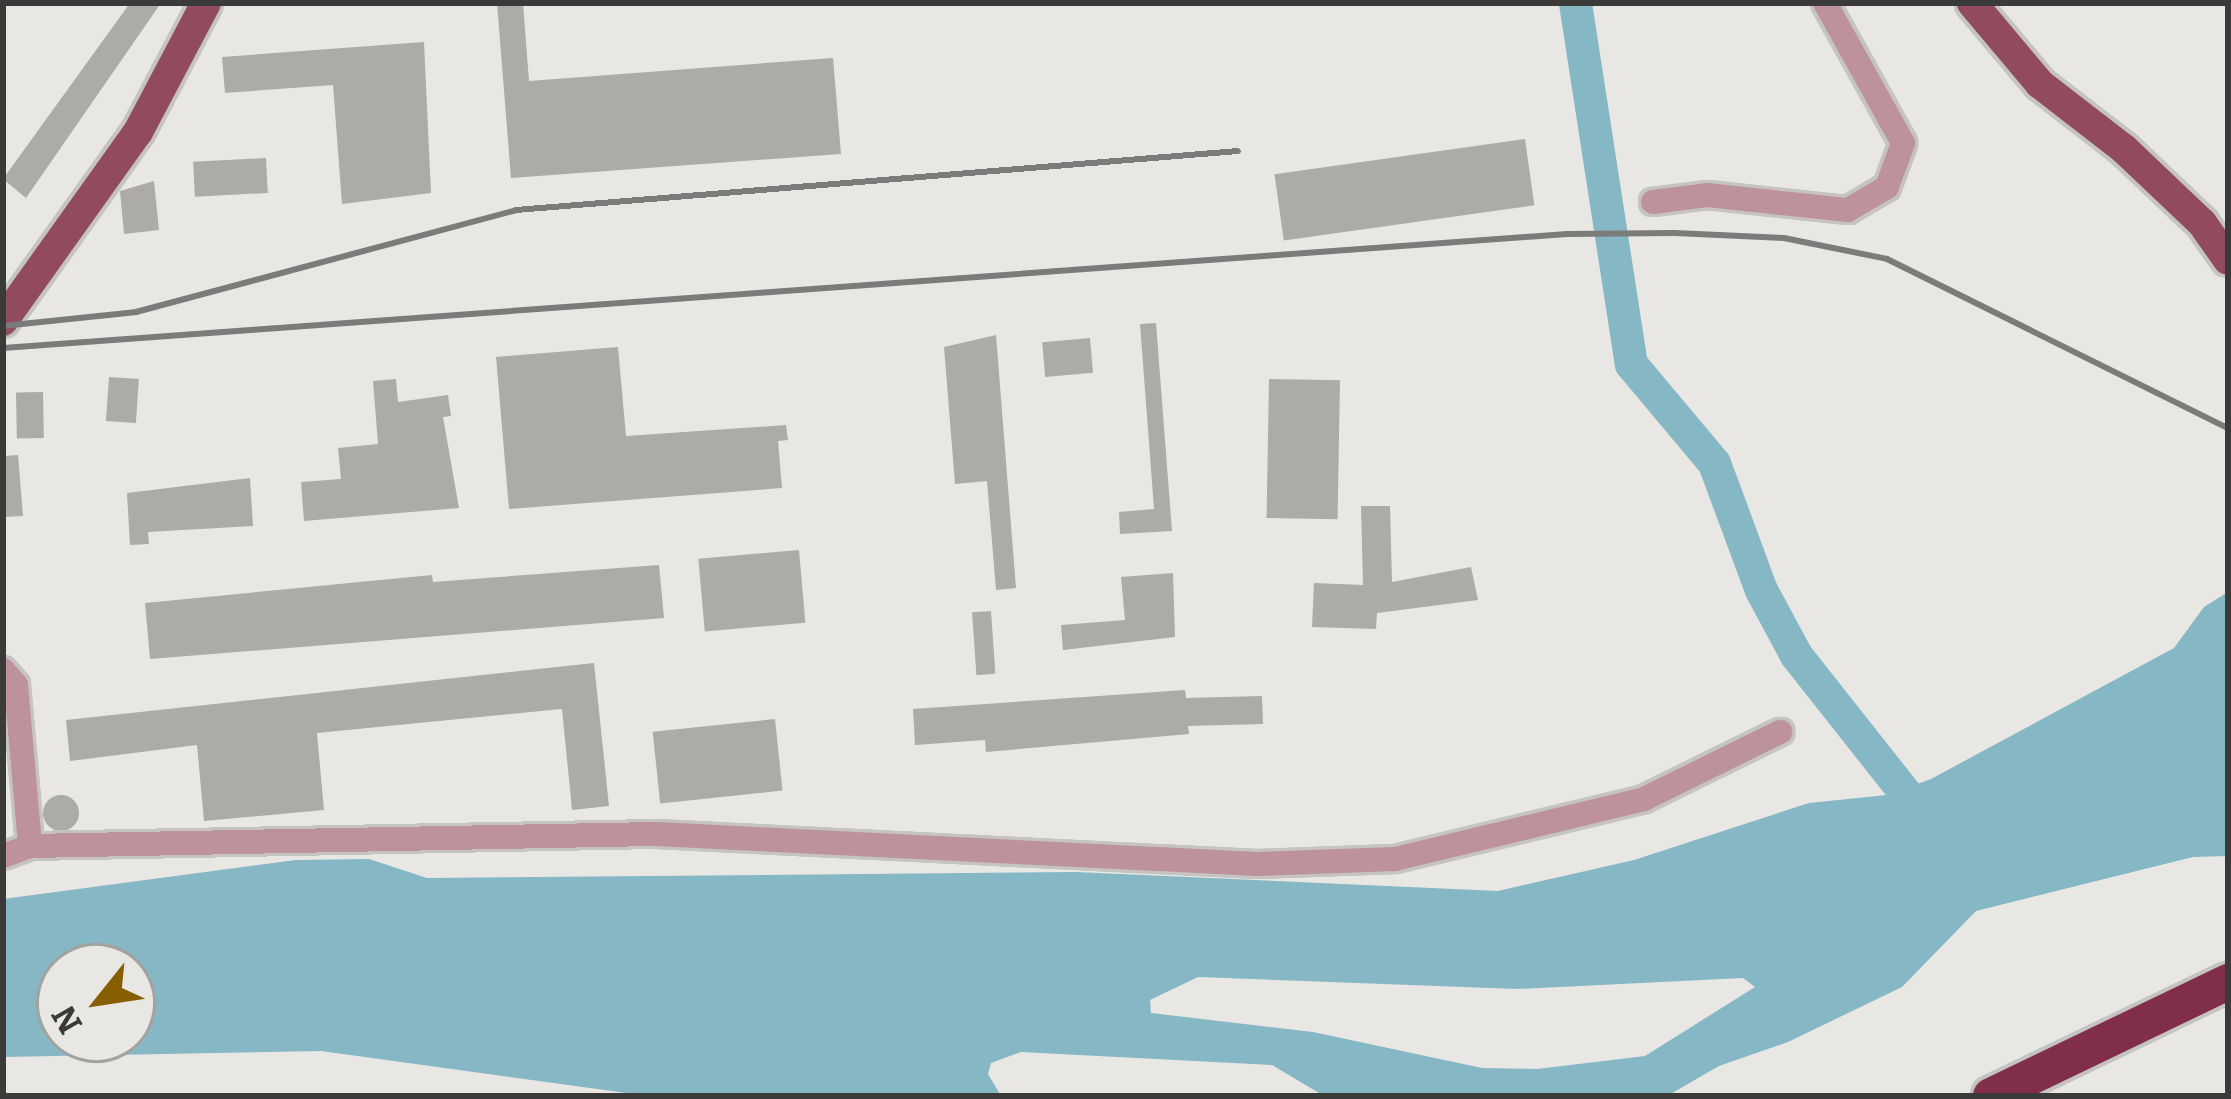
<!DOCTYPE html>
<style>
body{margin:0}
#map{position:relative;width:2231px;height:1099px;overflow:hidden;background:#e8e7e4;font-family:Bitter,serif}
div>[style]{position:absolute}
.water>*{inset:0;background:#86b7c5}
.river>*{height:33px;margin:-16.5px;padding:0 16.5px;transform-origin:16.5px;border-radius:16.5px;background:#86b7c5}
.building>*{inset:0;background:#acaba8;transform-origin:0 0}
.round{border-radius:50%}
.roads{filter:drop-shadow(3px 0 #c5c4c2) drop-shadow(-3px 0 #c5c4c2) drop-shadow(0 3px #c5c4c2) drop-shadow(0 -3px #c5c4c2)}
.minor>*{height:24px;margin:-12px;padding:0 12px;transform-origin:12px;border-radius:12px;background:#bd929c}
.major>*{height:30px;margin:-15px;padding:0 15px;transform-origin:15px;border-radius:15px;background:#924a5e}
.highway>*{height:36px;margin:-18px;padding:0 18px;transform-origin:18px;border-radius:18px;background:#812e48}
.rail>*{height:6px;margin:-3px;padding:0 3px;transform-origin:3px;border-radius:3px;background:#7b7b79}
span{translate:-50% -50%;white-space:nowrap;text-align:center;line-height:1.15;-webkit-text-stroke:12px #e8e7e4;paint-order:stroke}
.frame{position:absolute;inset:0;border:6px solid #3a3a39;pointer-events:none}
.north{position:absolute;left:36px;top:943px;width:120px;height:120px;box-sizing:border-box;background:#e8e7e4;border:3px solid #a2a2a0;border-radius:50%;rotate:240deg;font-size:33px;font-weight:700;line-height:48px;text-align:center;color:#3a3a39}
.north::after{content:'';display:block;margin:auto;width:42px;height:54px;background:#885f00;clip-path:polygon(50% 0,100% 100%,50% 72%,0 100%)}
</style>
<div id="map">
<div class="water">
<div style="clip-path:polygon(evenodd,2228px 592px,2228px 856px,2193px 857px,1976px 911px,1902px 987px,1788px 1042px,1719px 1066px,1667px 1096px,1324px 1096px,1272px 1065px,1021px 1052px,991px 1063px,988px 1074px,1001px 1096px,648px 1096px,321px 1051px,3px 1057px,3px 899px,296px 860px,369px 859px,427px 878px,1076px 872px,1498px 891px,1634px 860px,1809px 803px,1887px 795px,1931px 779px,2174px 648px,2204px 607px,2228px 592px,60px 967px,132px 967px,132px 1039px,60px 1039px,60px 967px,2228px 592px,1198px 977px,1517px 989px,1743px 978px,1755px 987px,1645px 1056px,1537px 1069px,1482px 1068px,1313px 1032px,1151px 1013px,1150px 1000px,1198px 977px)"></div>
</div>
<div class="river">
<div style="left:1575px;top:3px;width:365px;rotate:81.2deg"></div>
<div style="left:1631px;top:364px;width:129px;rotate:50deg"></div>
<div style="left:1714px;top:463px;width:135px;rotate:69.7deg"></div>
<div style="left:1761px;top:590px;width:74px;rotate:61.7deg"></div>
<div style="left:1796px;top:655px;width:218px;rotate:51.7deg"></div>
</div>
<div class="building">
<div style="clip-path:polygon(130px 3px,161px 3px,26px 198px,3px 179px)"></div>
<div style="clip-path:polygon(497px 3px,523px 3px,529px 81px,833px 58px,841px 154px,511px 178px)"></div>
<div style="clip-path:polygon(424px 42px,431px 193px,342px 204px,333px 85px,225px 93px,222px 57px)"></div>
<div style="left:1525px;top:139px;width:67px;height:253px;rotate:82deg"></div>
<div style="left:266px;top:158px;width:35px;height:73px;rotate:87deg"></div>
<div style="clip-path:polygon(154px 181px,159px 230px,124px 234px,120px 191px)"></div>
<div style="clip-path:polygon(1156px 323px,1172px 531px,1120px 534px,1119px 512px,1154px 509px,1140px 324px)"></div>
<div style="clip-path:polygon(996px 335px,1016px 588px,996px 590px,987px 481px,955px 484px,944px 347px)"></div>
<div style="left:1090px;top:338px;width:35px;height:48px;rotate:85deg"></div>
<div style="clip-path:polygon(618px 347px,626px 436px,786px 425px,788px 440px,778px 441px,782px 488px,509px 509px,496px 357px)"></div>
<div style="left:109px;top:377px;width:30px;height:44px;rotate:4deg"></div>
<div style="clip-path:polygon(396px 379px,398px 402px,448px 395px,451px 416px,443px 417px,459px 508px,304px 521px,301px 482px,341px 479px,338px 448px,378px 444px,373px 381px)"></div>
<div style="left:1269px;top:379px;width:71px;height:139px;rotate:1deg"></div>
<div style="left:43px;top:392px;width:46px;height:27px;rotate:89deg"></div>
<div style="clip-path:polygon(18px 455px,23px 516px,3px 517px,3px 456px)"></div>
<div style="clip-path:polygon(250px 478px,253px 526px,148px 532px,149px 544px,130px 545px,127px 493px)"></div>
<div style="clip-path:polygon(1361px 506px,1390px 506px,1392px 582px,1471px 567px,1478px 600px,1377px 613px,1376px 629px,1312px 627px,1314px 583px,1363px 585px)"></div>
<div style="left:799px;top:550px;width:73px;height:101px;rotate:85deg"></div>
<div style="clip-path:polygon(659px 565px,664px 618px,150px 659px,145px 603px,432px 575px,433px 582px)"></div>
<div style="clip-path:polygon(1173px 573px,1175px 637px,1063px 650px,1061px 625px,1125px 620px,1121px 577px)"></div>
<div style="left:991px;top:611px;width:63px;height:19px;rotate:86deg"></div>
<div style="clip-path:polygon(594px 663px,609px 806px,572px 810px,562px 709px,317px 733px,324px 810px,204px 821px,197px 745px,70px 761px,66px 720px)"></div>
<div style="clip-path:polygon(1185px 690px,1186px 698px,1262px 696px,1263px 724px,1188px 726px,1189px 734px,986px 752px,985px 740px,915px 745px,913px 709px)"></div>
<div style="left:775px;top:719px;width:72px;height:123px;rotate:84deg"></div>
<div class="round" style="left:43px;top:795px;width:36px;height:36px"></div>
</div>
<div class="roads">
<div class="minor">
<div style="left:1653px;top:202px;width:54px;rotate:-7.4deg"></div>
<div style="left:1707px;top:195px;width:142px;rotate:6.1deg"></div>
<div style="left:1848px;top:210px;width:45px;rotate:-30.5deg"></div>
<div style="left:1887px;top:187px;width:47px;rotate:-70deg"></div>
<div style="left:1903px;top:143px;width:160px;rotate:-119.1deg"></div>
<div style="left:3px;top:670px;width:20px;rotate:49deg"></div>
<div style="left:16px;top:685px;width:162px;rotate:85deg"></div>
<div style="left:3px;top:856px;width:29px;rotate:-20deg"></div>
<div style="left:30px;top:846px;width:627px;rotate:-1.1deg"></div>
<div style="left:657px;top:834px;width:601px;rotate:2.86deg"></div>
<div style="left:1257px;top:864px;width:138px;rotate:-2.1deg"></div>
<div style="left:1395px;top:859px;width:256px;rotate:-13.5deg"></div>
<div style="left:1644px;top:799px;width:152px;rotate:-26.2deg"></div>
</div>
<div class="major">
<div style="left:1972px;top:3px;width:106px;rotate:50deg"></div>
<div style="left:2040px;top:84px;width:106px;rotate:37.7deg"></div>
<div style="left:2124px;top:149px;width:108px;rotate:43.5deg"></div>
<div style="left:2202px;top:223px;width:45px;rotate:54.9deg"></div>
<div style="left:3px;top:321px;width:232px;rotate:-54.5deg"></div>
<div style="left:138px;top:132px;width:146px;rotate:-62.2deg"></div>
</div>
<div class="highway">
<div style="left:1991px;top:1096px;width:263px;rotate:-25.7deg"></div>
</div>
</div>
<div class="rail">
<div style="left:3px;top:326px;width:134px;rotate:-6deg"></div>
<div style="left:136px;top:312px;width:393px;rotate:-15deg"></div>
<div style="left:516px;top:210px;width:724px;rotate:-4.67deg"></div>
<div style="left:3px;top:348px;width:1568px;rotate:-4.17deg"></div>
<div style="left:1567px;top:234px;width:108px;rotate:-0.5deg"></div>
<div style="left:1675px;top:233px;width:109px;rotate:2.6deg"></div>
<div style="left:1784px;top:238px;width:105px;rotate:11.5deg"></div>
<div style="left:1887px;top:259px;width:381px;rotate:26.4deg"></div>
</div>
<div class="frame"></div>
<div class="north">N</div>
</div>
